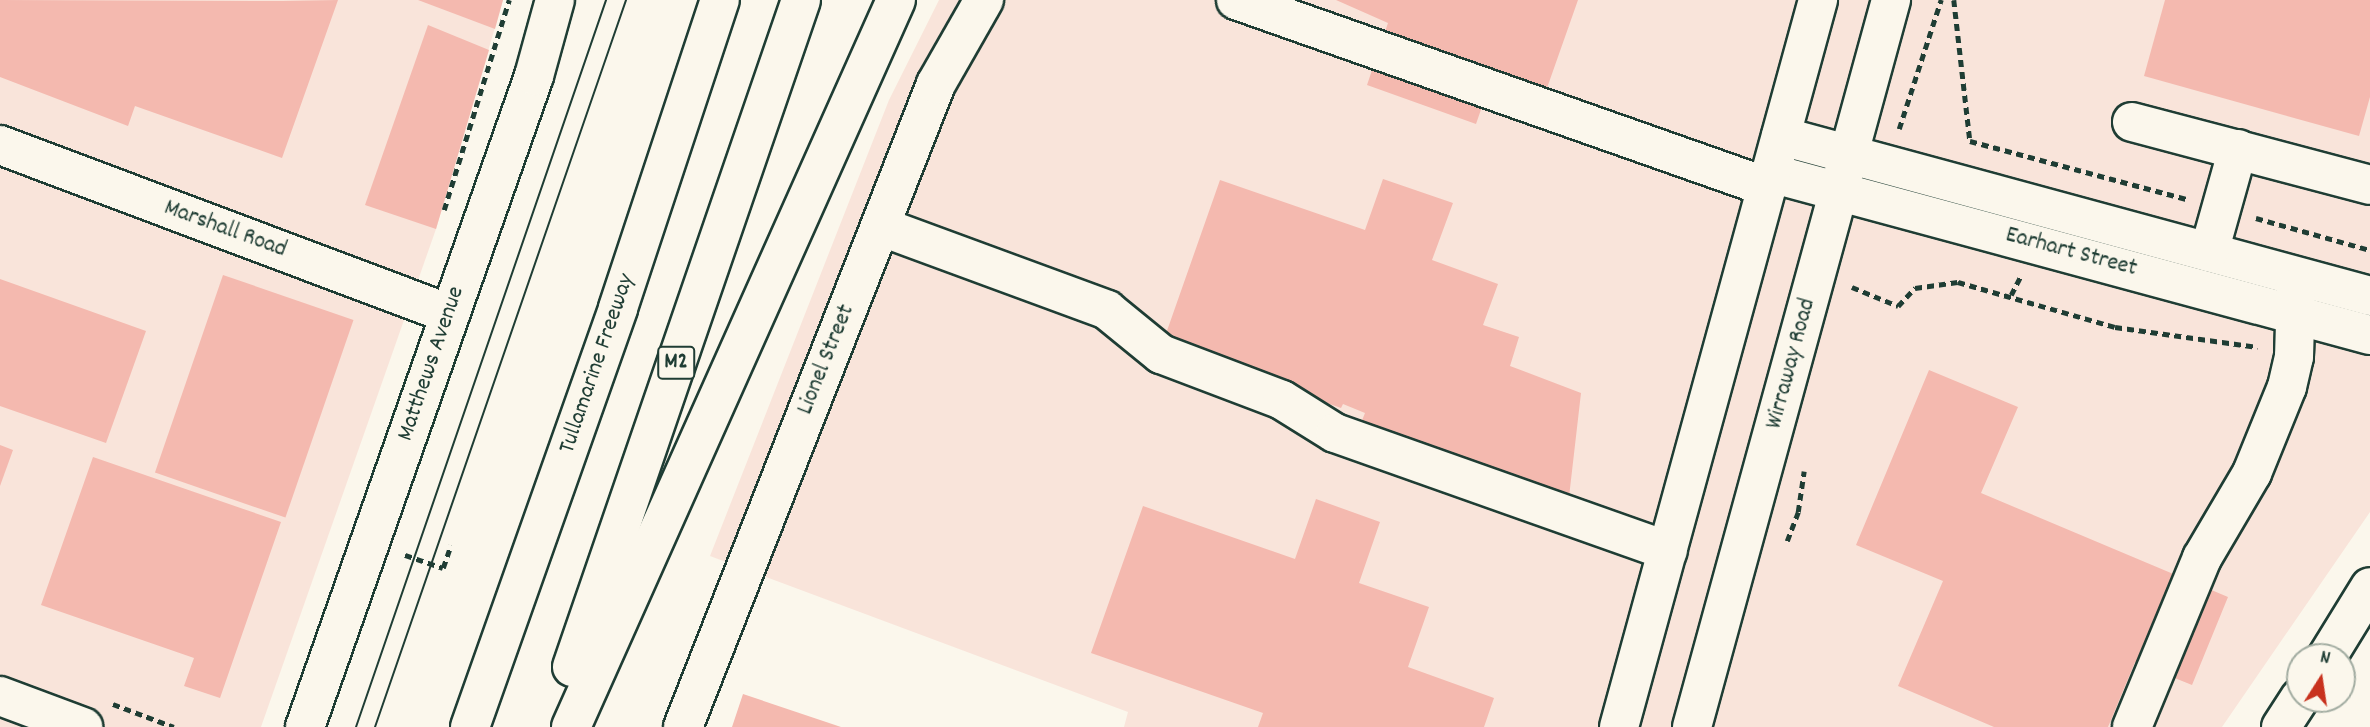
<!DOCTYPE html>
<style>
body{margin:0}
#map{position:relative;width:2370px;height:727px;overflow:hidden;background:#fbf7ec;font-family:Dekko,sans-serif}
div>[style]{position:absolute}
.built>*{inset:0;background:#f9e4da}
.building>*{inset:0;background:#f4b9af;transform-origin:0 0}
.path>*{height:4.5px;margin-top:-2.25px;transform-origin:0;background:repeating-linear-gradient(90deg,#1f3d34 0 7px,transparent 0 12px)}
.roads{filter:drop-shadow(2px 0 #1f3d34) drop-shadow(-2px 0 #1f3d34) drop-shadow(0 2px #1f3d34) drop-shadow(0 -2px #1f3d34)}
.minor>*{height:38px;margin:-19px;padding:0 19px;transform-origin:19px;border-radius:19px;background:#fbf7ec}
.major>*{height:38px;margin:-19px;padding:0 19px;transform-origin:19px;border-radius:19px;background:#fbf7ec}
.highway>*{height:38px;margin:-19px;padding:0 19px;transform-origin:19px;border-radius:19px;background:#fbf7ec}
.tram>*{height:2px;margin:-1px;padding:0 1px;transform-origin:1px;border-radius:1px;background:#1f3d34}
span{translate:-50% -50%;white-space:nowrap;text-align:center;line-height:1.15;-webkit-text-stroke:6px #fbf7ec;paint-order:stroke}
.shield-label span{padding:2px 5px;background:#fbf7ec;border:2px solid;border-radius:5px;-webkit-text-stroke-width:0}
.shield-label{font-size:23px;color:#1f3d34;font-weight:700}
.street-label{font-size:24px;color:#1f3d34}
.north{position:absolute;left:2286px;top:643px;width:70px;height:70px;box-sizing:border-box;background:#fbf7ec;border:2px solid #a3ada2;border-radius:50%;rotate:12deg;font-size:19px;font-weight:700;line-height:28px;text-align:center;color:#1f3d34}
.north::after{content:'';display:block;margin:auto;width:24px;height:32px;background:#c8321e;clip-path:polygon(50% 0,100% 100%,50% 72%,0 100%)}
</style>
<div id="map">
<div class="built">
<div style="clip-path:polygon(0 0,503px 0,436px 229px,261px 727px,0 727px)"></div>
<div style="clip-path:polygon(939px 0,2370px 0,2370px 512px,2222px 727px,1124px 727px,1128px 712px,710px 556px,889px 100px)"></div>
</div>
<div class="building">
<div style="clip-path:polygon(0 0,282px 1px,338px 0,282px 158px,135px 106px,128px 126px,0 77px)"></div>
<div style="clip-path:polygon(418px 0,503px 0,495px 29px)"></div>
<div style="clip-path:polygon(1336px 0,1578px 0,1547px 88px,1495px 69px,1476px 124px,1367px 85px,1388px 23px)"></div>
<div style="clip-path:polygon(2165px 0,2370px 0,2370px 97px,2359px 136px,2144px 76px)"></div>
<div style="clip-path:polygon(428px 25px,489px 50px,436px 229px,365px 205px)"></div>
<div style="clip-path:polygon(1383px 179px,1453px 203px,1432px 260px,1498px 284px,1483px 325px,1519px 337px,1510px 366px,1581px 393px,1569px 497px,1361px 423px,1365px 413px,1343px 404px,1341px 408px,1162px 345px,1220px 180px,1365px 230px)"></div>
<div style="left:223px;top:275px;width:138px;height:209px;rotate:19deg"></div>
<div style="clip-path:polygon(0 279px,146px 331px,106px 443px,0 406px)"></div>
<div style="clip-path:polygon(1929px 370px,2018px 407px,1981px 493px,2228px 597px,2192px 685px,2135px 662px,2108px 727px,1994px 727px,1898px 686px,1943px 581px,1856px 545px)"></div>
<div style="clip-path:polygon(0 445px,13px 450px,0 486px)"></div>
<div style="clip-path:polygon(93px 457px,281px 522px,220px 698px,184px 686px,194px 658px,41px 605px)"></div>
<div style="clip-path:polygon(1316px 499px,1380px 522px,1359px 583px,1429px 607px,1408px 667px,1494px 698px,1484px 727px,1258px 727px,1263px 713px,1091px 653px,1143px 506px,1295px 559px)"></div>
<div style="clip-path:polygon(743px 694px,841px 727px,732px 727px)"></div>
</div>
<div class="path">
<div style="left:1954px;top:0;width:142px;rotate:83.5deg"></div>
<div style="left:1970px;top:141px;width:225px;rotate:15deg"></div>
<div style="left:1899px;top:129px;width:136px;rotate:-72deg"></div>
<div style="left:444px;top:210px;width:220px;rotate:-72.8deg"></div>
<div style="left:2256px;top:218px;width:118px;rotate:15.7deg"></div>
<div style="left:1852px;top:287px;width:50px;rotate:22.4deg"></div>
<div style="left:1898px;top:306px;width:25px;rotate:-47deg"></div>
<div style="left:1915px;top:288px;width:43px;rotate:-7.9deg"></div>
<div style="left:1958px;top:282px;width:163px;rotate:16deg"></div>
<div style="left:2115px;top:327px;width:144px;rotate:8deg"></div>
<div style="left:2011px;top:295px;width:20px;rotate:-63deg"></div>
<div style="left:1787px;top:541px;width:31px;rotate:-69deg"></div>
<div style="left:1798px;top:512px;width:41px;rotate:-81.7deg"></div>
<div style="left:405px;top:555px;width:40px;rotate:18.9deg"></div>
<div style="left:443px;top:568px;width:24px;rotate:-71deg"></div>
<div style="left:113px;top:704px;width:65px;rotate:20.7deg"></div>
</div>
<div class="roads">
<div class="minor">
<div style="left:1236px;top:0;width:563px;rotate:19.4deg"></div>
<div style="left:2132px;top:122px;width:246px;rotate:14.8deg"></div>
<div style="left:1781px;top:136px;width:610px;rotate:15.2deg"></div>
<div style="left:0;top:145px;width:481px;rotate:20.6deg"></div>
<div style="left:1770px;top:173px;width:621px;rotate:15.11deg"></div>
<div style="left:882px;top:227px;width:240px;rotate:20.2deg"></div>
<div style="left:1107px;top:310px;width:70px;rotate:39.2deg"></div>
<div style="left:1161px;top:354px;width:129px;rotate:20.8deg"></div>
<div style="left:1282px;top:400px;width:62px;rotate:31.9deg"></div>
<div style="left:1335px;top:433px;width:353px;rotate:19.5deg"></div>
<div style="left:2209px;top:252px;width:107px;rotate:-74.3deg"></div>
<div style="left:2327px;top:657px;width:82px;rotate:-58.4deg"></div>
<div style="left:0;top:696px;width:89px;rotate:20.5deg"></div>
<div style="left:683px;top:727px;width:691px;rotate:-68.52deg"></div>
<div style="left:936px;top:84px;width:97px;rotate:-60.3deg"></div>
<div style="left:1619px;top:727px;width:754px;rotate:-74.69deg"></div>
<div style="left:1692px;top:727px;width:754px;rotate:-74.69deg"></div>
<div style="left:2132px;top:727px;width:183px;rotate:-67.5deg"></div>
<div style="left:2202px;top:558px;width:99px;rotate:-59.5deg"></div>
<div style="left:2252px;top:473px;width:93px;rotate:-67.9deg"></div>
<div style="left:2287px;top:387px;width:31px;rotate:-77deg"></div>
<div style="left:2294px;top:357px;width:69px;rotate:-88.3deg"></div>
<div style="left:2281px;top:727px;width:35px;rotate:-57deg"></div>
</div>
<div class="major">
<div style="left:305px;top:727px;width:690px;rotate:-70.62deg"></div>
<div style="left:534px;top:76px;width:79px;rotate:-74.6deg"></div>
</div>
<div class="highway">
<div style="left:572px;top:667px;width:705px;rotate:-71.05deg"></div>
<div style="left:470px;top:727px;width:444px;rotate:-70.5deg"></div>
<div style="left:618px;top:308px;width:324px;rotate:-71.7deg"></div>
<div style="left:571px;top:727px;width:796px;rotate:-65.91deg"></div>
</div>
</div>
<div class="tram">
<div style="left:356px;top:727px;width:769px;rotate:-71.02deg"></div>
<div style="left:375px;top:727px;width:769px;rotate:-70.95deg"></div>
</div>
<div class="shield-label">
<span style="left:676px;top:363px">M2</span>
</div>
<div class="street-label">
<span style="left:225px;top:230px;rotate:20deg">Marshall Road</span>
<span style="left:2071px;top:253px;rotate:15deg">Earhart Street</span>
<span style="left:827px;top:360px;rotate:-68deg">Lionel Street</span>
<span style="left:432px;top:364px;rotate:-71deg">Matthews Avenue</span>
<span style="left:598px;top:364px;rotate:-71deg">Tullamarine Freeway</span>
<span style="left:1792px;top:364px;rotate:-75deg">Wirraway Road</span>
</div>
<div class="north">N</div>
</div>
